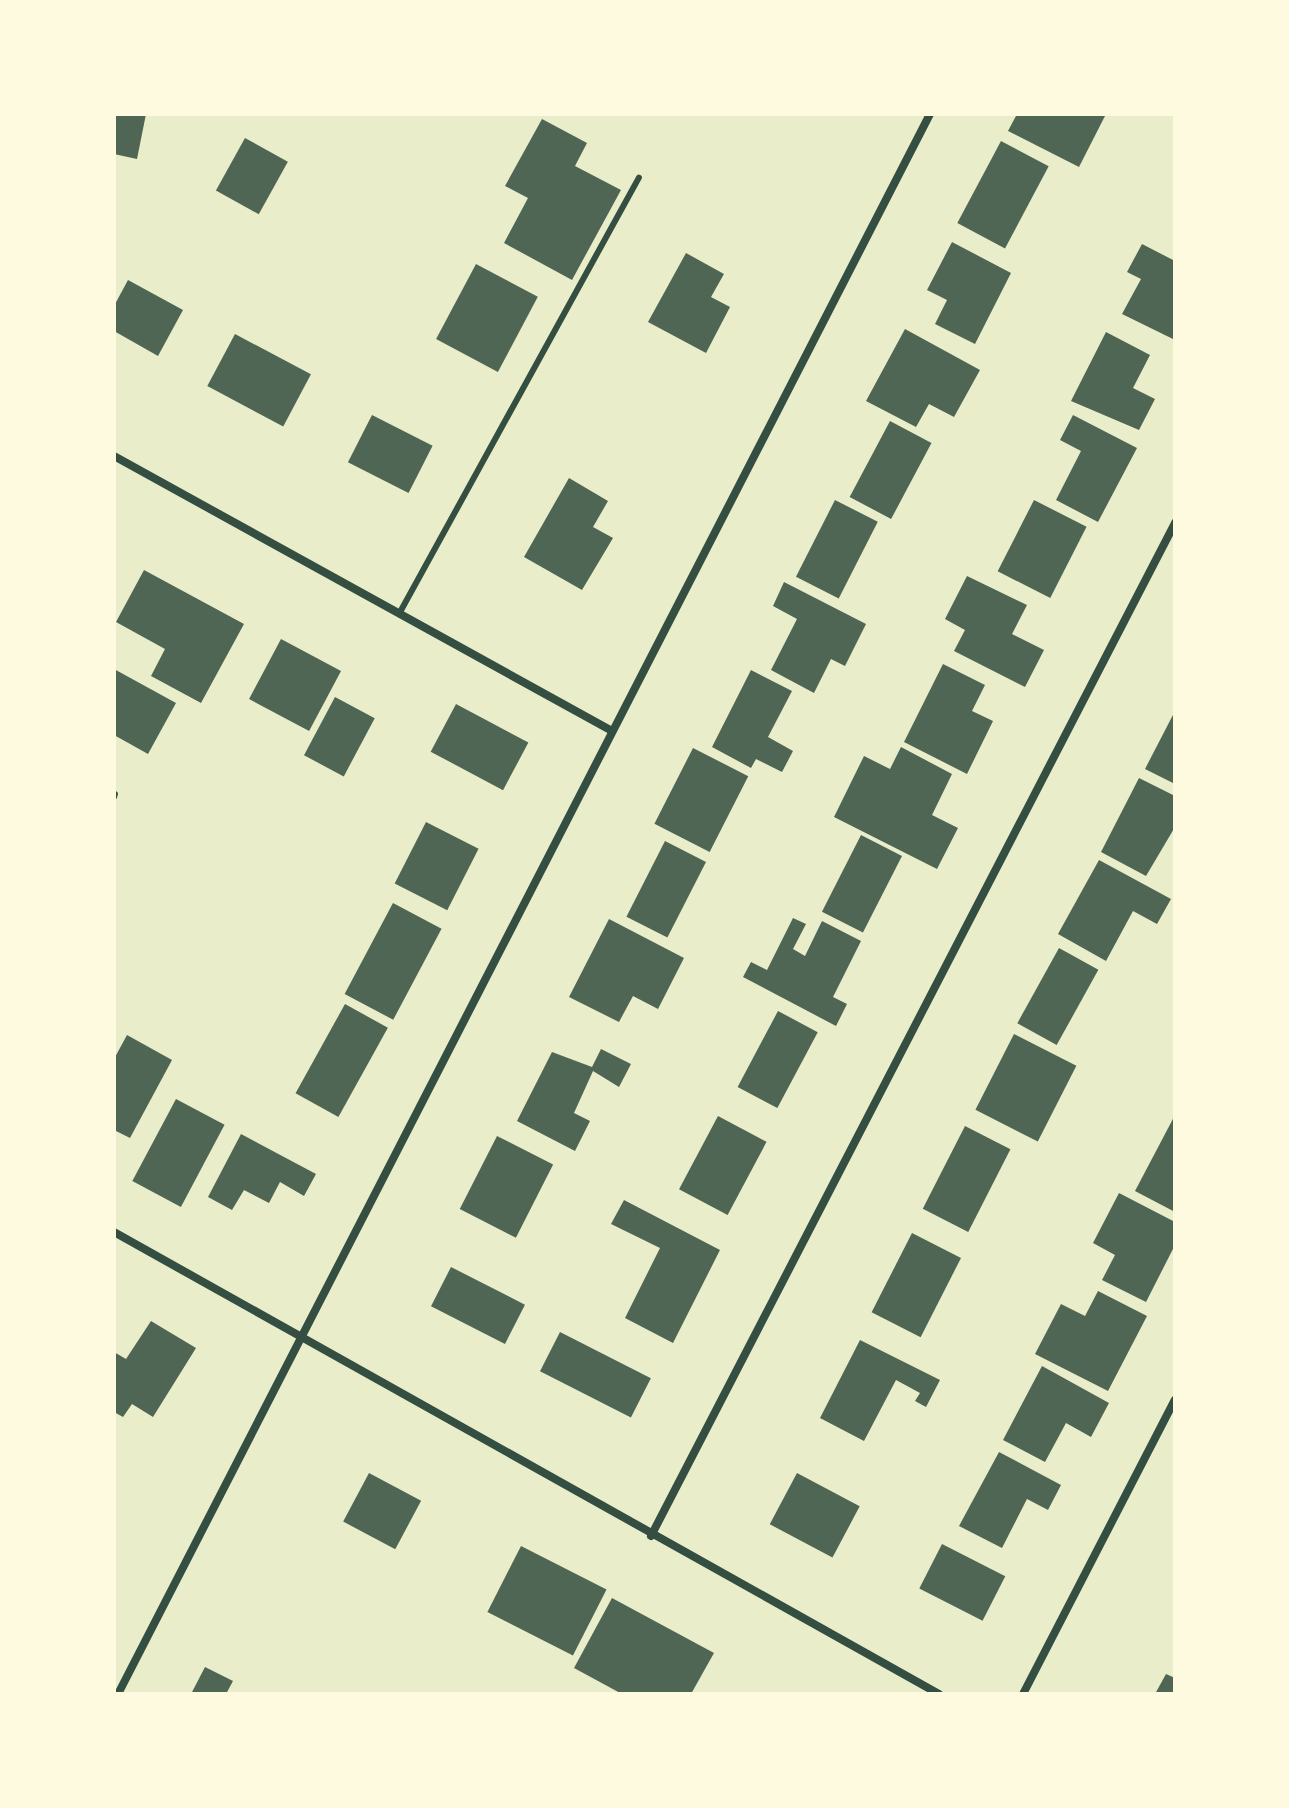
<!DOCTYPE html>
<style>
body{margin:0}
#map{position:relative;width:1289px;height:1808px;overflow:hidden;background:#e9edc9;font-family:"Crimson Pro",serif}
div>[style]{position:absolute}
.building>*{inset:0;background:#4f6655;transform-origin:0 0}
.service>*{height:6px;margin:-3px;padding:0 3px;transform-origin:3px;border-radius:3px;background:#344e41}
.minor>*{height:8px;margin:-4px;padding:0 4px;transform-origin:4px;border-radius:4px;background:#344e41}
span{translate:-50% -50%;white-space:nowrap;text-align:center;line-height:1.15;-webkit-text-stroke:8px #fefae0;paint-order:stroke}
.frame{position:absolute;inset:0;border:116px solid #fefae0;pointer-events:none}
</style>
<div id="map">
<div class="building">
<div style="clip-path:polygon(114px 114px,146px 114px,137px 159px,114px 154px)"></div>
<div style="clip-path:polygon(1017px 114px,1106px 114px,1079px 167px,1008px 131px)"></div>
<div style="clip-path:polygon(542px 119px,587px 143px,575px 166px,621px 190px,572px 280px,504px 243px,528px 198px,505px 186px)"></div>
<div style="left:245px;top:138px;width:49px;height:60px;rotate:29deg"></div>
<div style="left:1001px;top:141px;width:54px;height:93px;rotate:28deg"></div>
<div style="clip-path:polygon(952px 242px,1011px 273px,975px 344px,935px 324px,947px 300px,927px 290px)"></div>
<div style="clip-path:polygon(1142px 244px,1175px 261px,1175px 340px,1122px 314px,1141px 279px,1127px 272px)"></div>
<div style="clip-path:polygon(686px 253px,724px 274px,711px 297px,730px 307px,706px 353px,648px 322px)"></div>
<div style="left:476px;top:264px;width:70px;height:85px;rotate:28deg"></div>
<div style="clip-path:polygon(128px 280px,183px 310px,158px 356px,114px 331px,114px 306px)"></div>
<div style="clip-path:polygon(905px 329px,980px 370px,954px 417px,929px 404px,916px 427px,866px 401px)"></div>
<div style="clip-path:polygon(1106px 332px,1150px 355px,1133px 388px,1155px 399px,1139px 430px,1071px 401px)"></div>
<div style="left:235px;top:334px;width:86px;height:59px;rotate:28deg"></div>
<div style="left:372px;top:415px;width:68px;height:53px;rotate:27deg"></div>
<div style="clip-path:polygon(1073px 415px,1137px 448px,1098px 522px,1056px 500px,1081px 451px,1060px 440px)"></div>
<div style="left:890px;top:421px;width:47px;height:86px;rotate:28deg"></div>
<div style="clip-path:polygon(569px 478px,608px 501px,593px 527px,613px 538px,582px 590px,524px 557px)"></div>
<div style="left:835px;top:500px;width:48px;height:86px;rotate:27deg"></div>
<div style="left:1034px;top:500px;width:59px;height:80px;rotate:27deg"></div>
<div style="clip-path:polygon(144px 570px,244px 624px,201px 703px,151px 676px,165px 649px,116px 622px)"></div>
<div style="clip-path:polygon(967px 576px,1027px 605px,1012px 634px,1044px 650px,1025px 687px,954px 651px,965px 630px,945px 619px)"></div>
<div style="clip-path:polygon(784px 582px,866px 624px,845px 666px,831px 659px,814px 693px,771px 670px,797px 619px,773px 606px)"></div>
<div style="left:281px;top:639px;width:68px;height:68px;rotate:28deg"></div>
<div style="clip-path:polygon(943px 664px,985px 685px,972px 711px,993px 721px,967px 774px,904px 742px)"></div>
<div style="clip-path:polygon(114px 669px,176px 703px,148px 754px,114px 735px)"></div>
<div style="clip-path:polygon(751px 670px,792px 691px,768px 737px,793px 751px,782px 772px,756px 759px,751px 768px,712px 747px)"></div>
<div style="left:335px;top:697px;width:45px;height:66px;rotate:28deg"></div>
<div style="left:456px;top:704px;width:82px;height:54px;rotate:28deg"></div>
<div style="clip-path:polygon(1175px 711px,1175px 784px,1145px 769px)"></div>
<div style="clip-path:polygon(901px 747px,952px 774px,932px 815px,958px 828px,937px 869px,834px 817px,864px 756px,890px 769px)"></div>
<div style="left:693px;top:748px;width:62px;height:85px;rotate:27deg"></div>
<div style="clip-path:polygon(1139px 778px,1175px 796px,1175px 827px,1146px 876px,1101px 852px)"></div>
<div style="left:426px;top:822px;width:59px;height:69px;rotate:27deg"></div>
<div style="left:861px;top:835px;width:46px;height:86px;rotate:27deg"></div>
<div style="left:665px;top:841px;width:46px;height:85px;rotate:27deg"></div>
<div style="clip-path:polygon(1099px 860px,1171px 899px,1157px 924px,1133px 911px,1106px 961px,1058px 934px)"></div>
<div style="left:393px;top:903px;width:55px;height:103px;rotate:28deg"></div>
<div style="clip-path:polygon(793px 918px,806px 924px,793px 949px,805px 956px,822px 921px,861px 941px,833px 997px,847px 1004px,836px 1026px,743px 977px,751px 962px,767px 970px)"></div>
<div style="clip-path:polygon(609px 919px,684px 958px,658px 1009px,633px 996px,619px 1022px,569px 997px)"></div>
<div style="left:1059px;top:948px;width:45px;height:86px;rotate:29deg"></div>
<div style="left:345px;top:1004px;width:49px;height:102px;rotate:29deg"></div>
<div style="left:778px;top:1011px;width:45px;height:86px;rotate:28deg"></div>
<div style="left:1014px;top:1034px;width:70px;height:85px;rotate:27deg"></div>
<div style="clip-path:polygon(127px 1035px,172px 1060px,130px 1138px,114px 1130px,114px 1059px)"></div>
<div style="clip-path:polygon(601px 1049px,631px 1064px,619px 1087px,593px 1071px,574px 1113px,590px 1121px,575px 1151px,517px 1121px,552px 1052px,592px 1067px)"></div>
<div style="left:176px;top:1099px;width:55px;height:93px;rotate:28deg"></div>
<div style="clip-path:polygon(1175px 1115px,1175px 1212px,1135px 1191px)"></div>
<div style="left:718px;top:1116px;width:55px;height:83px;rotate:28deg"></div>
<div style="left:965px;top:1126px;width:51px;height:93px;rotate:27deg"></div>
<div style="clip-path:polygon(241px 1134px,316px 1174px,304px 1196px,280px 1182px,269px 1203px,244px 1190px,232px 1210px,208px 1197px)"></div>
<div style="left:497px;top:1136px;width:63px;height:82px;rotate:27deg"></div>
<div style="clip-path:polygon(1119px 1193px,1175px 1222px,1175px 1245px,1146px 1302px,1102px 1280px,1115px 1255px,1093px 1243px)"></div>
<div style="clip-path:polygon(624px 1200px,720px 1250px,673px 1343px,625px 1318px,660px 1248px,611px 1224px)"></div>
<div style="left:912px;top:1233px;width:55px;height:89px;rotate:27deg"></div>
<div style="left:451px;top:1267px;width:83px;height:44px;rotate:27deg"></div>
<div style="clip-path:polygon(1098px 1291px,1147px 1316px,1108px 1391px,1035px 1354px,1061px 1304px,1085px 1316px)"></div>
<div style="clip-path:polygon(151px 1321px,196px 1348px,153px 1417px,132px 1404px,123px 1417px,114px 1412px,114px 1352px,126px 1359px)"></div>
<div style="left:560px;top:1332px;width:102px;height:44px;rotate:27deg"></div>
<div style="clip-path:polygon(860px 1340px,940px 1380px,926px 1407px,915px 1401px,920px 1393px,896px 1380px,864px 1441px,820px 1418px)"></div>
<div style="clip-path:polygon(1042px 1366px,1109px 1403px,1091px 1437px,1066px 1423px,1045px 1462px,1003px 1440px)"></div>
<div style="clip-path:polygon(999px 1452px,1061px 1485px,1048px 1510px,1027px 1499px,1002px 1548px,959px 1526px)"></div>
<div style="left:369px;top:1473px;width:59px;height:55px;rotate:28deg"></div>
<div style="left:797px;top:1473px;width:71px;height:58px;rotate:28deg"></div>
<div style="left:942px;top:1544px;width:71px;height:50px;rotate:27deg"></div>
<div style="left:521px;top:1546px;width:96px;height:74px;rotate:27deg"></div>
<div style="clip-path:polygon(612px 1598px,714px 1653px,691px 1694px,622px 1694px,574px 1668px)"></div>
<div style="clip-path:polygon(205px 1667px,233px 1681px,226px 1694px,191px 1694px)"></div>
<div style="clip-path:polygon(1166px 1674px,1175px 1678px,1175px 1694px,1155px 1694px)"></div>
</div>
<div class="service">
<div style="left:399px;top:614px;width:498px;rotate:-61.2deg"></div>
<div style="left:114px;top:797px;width:3px;rotate:-72deg"></div>
</div>
<div class="minor">
<div style="left:114px;top:456px;width:569px;rotate:28.91deg"></div>
<div style="left:114px;top:1232px;width:946px;rotate:29.25deg"></div>
<div style="left:651px;top:1536px;width:1141px;rotate:-62.65deg"></div>
<div style="left:118px;top:1694px;width:1776px;rotate:-62.8deg"></div>
<div style="left:1023px;top:1694px;width:331px;rotate:-62.7deg"></div>
</div>
<div class="frame"></div>
</div>
